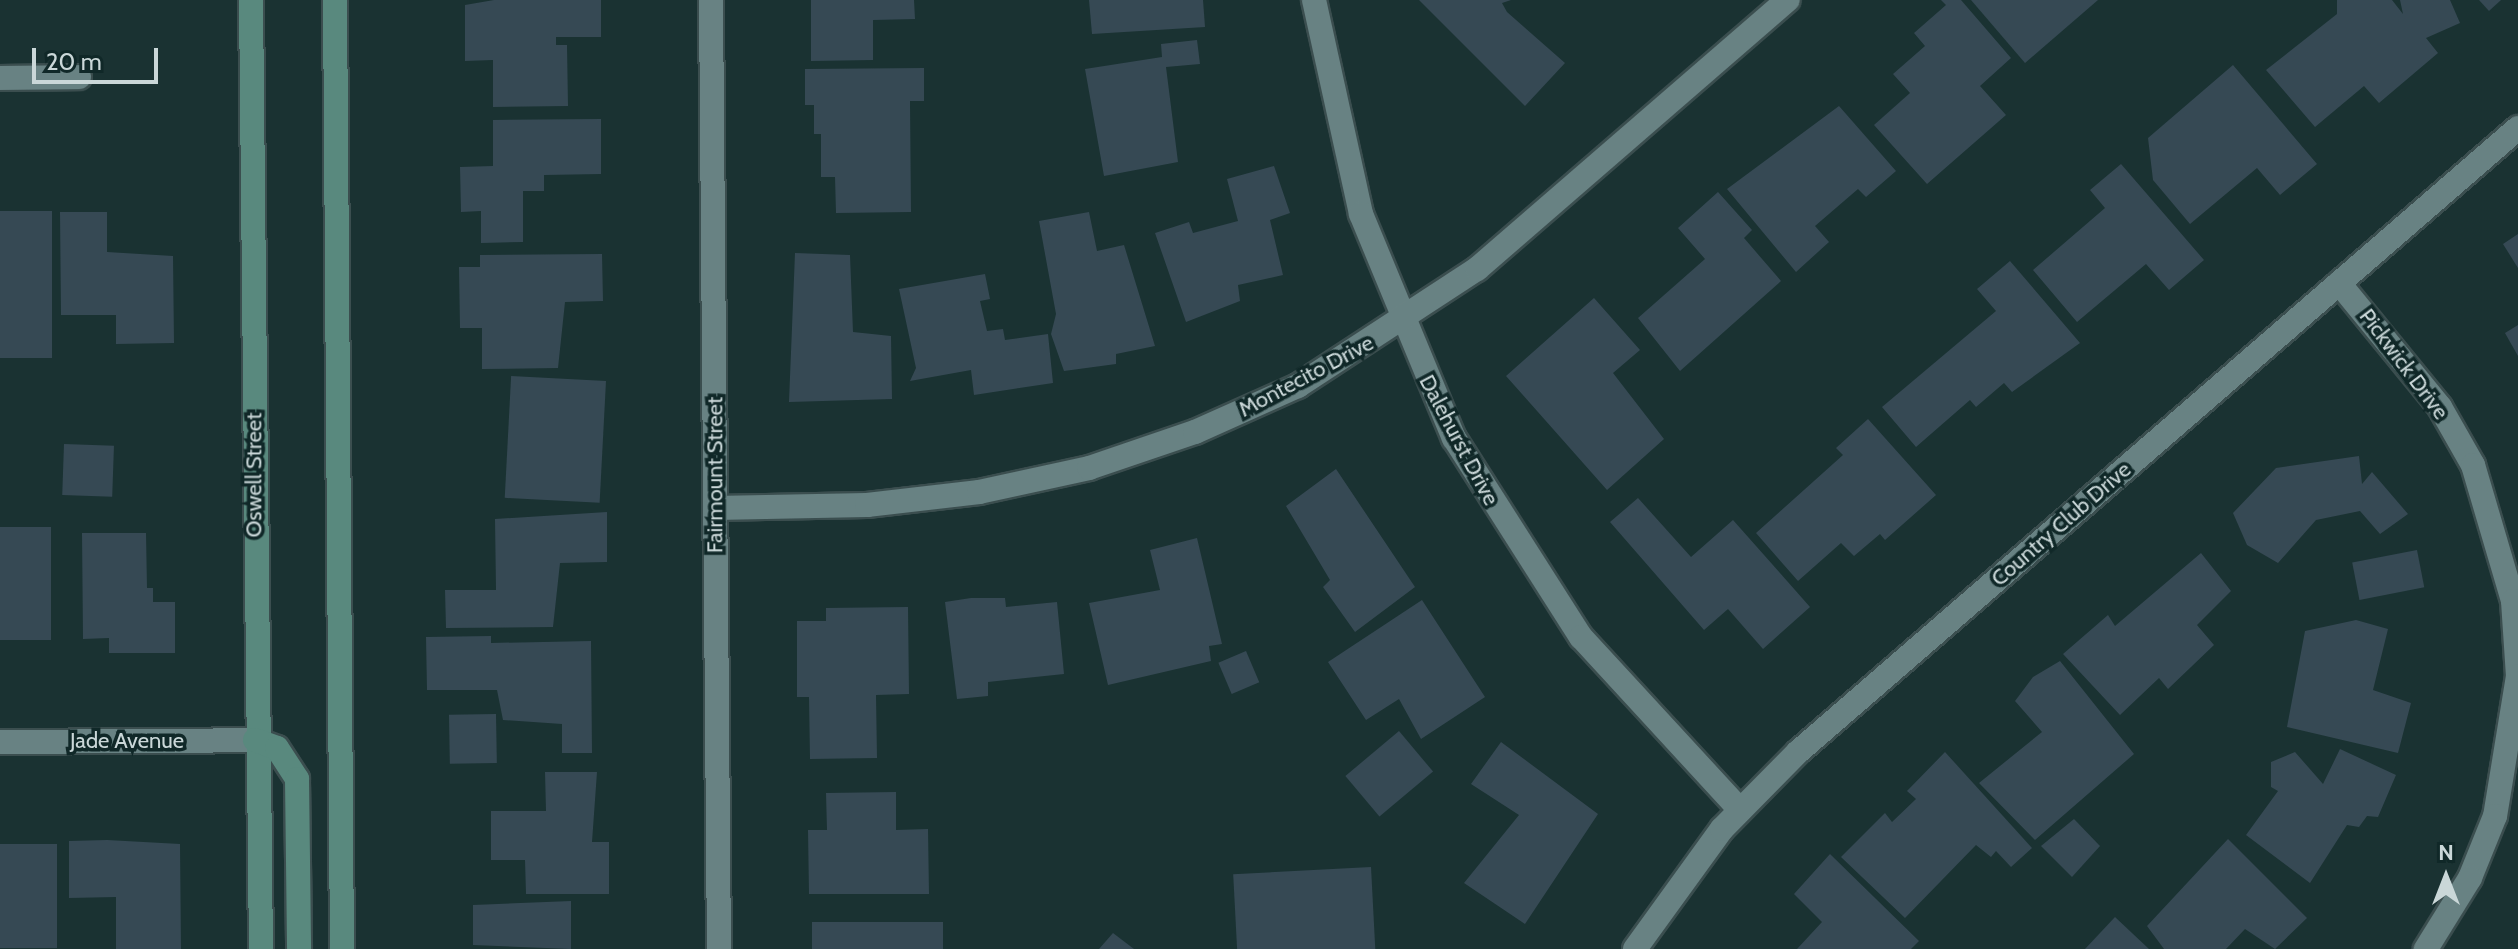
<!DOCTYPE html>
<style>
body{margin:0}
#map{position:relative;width:2518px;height:949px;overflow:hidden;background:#1a3232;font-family:Cabin,sans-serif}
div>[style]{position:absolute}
.building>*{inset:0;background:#364954;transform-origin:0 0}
.roads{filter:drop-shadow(2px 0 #3b4e4f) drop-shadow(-2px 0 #3b4e4f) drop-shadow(0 2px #3b4e4f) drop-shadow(0 -2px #3b4e4f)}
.street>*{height:24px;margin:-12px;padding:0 12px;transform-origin:12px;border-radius:12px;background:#688283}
.secondary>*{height:24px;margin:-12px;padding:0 12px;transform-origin:12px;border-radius:12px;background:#59897e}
span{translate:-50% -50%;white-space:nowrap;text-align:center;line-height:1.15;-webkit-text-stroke:7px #102828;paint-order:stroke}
.street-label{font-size:22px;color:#cad7d8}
.north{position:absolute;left:2406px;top:837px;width:80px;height:80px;-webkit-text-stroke:6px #102828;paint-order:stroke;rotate:0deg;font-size:22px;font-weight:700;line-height:32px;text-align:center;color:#cad7d8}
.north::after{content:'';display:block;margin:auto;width:28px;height:36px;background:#cad7d8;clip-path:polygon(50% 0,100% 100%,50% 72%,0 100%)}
.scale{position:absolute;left:32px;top:48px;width:126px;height:36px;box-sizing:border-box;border:4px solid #cad7d8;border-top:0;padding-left:10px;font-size:24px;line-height:28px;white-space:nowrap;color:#cad7d8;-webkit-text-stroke:6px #102828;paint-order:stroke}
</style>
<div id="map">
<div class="building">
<div style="clip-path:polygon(494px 0,601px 0,601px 37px,556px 37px,556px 45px,567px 45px,568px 106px,493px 107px,493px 60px,465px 61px,465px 5px)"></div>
<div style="clip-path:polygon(811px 0,914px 0,915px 19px,873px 20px,873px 60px,811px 61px)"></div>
<div style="clip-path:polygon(1089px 0,1203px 0,1205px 27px,1092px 34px)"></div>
<div style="clip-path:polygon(1419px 0,1511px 0,1502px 3px,1507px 12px,1565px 63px,1525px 106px)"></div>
<div style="clip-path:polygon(1941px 0,1961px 0,2011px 58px,1980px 86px,2006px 115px,1927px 184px,1874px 125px,1910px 93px,1893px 74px,1925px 46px,1914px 33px,1946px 5px)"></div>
<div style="clip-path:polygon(1971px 0,2098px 0,2025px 63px)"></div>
<div style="clip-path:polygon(2337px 0,2392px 0,2403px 14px,2400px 0,2450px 0,2460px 23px,2426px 38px,2438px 53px,2379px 103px,2364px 86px,2315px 127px,2266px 70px,2337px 14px)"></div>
<div style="clip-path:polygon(2479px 0,2501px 0,2489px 11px)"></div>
<div style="clip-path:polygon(1197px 40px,1200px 64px,1166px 67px,1178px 162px,1104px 176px,1085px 69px,1162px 57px,1161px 44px)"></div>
<div style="clip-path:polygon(2233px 65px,2317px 164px,2280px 195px,2257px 168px,2190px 224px,2153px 180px,2148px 138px)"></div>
<div style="clip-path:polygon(924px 68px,924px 101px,910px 101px,911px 212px,836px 213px,835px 177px,821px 177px,821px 134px,814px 134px,814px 105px,805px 105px,805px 69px)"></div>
<div style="clip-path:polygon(1839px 106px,1896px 171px,1866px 197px,1858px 189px,1815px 226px,1829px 242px,1796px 272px,1727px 189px)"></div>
<div style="clip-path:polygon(601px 119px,601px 174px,544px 175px,544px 191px,523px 191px,523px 242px,481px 243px,481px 211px,461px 212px,460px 167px,493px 166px,493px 120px)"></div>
<div style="clip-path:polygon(2121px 164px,2204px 260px,2169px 290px,2146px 264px,2077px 322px,2033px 270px,2105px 208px,2090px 190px)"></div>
<div style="clip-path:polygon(1274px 166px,1290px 213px,1270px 220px,1283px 275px,1238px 285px,1240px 301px,1186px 322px,1155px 233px,1189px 222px,1193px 233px,1238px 221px,1227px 179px)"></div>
<div style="clip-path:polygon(1718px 192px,1752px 230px,1744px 238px,1781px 281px,1680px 371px,1638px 318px,1705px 259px,1678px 228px)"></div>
<div style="left:0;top:211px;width:52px;height:147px"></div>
<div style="clip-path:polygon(60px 212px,107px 212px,107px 252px,173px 256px,174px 343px,116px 344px,116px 315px,61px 315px)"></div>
<div style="clip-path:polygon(1089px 212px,1097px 251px,1124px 245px,1155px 346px,1116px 354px,1116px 364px,1064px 371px,1051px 334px,1056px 314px,1039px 221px)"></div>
<div style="clip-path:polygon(2518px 234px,2518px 268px,2503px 244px)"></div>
<div style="clip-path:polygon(795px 253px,850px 255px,853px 332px,891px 336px,892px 399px,789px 402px)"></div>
<div style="clip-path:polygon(602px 254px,603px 301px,565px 302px,558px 368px,482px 369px,482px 328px,460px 328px,459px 267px,480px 267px,480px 255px)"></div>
<div style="clip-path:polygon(2010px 261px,2080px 343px,2012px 392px,2004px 383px,1976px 407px,1970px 400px,1916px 447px,1882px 407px,1996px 311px,1977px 289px)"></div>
<div style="clip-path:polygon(985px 274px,990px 299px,980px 301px,987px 331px,1003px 329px,1005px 340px,1048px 334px,1053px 383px,974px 395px,971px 370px,910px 381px,916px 368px,899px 289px)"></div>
<div style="clip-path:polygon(1594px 298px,1640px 350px,1613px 373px,1664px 439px,1607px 490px,1506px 376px)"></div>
<div style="clip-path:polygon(2518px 325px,2518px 356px,2505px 333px)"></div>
<div style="left:606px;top:381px;width:122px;height:95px;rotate:93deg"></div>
<div style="clip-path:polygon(1868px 419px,1936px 495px,1885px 540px,1880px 534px,1854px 556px,1841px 543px,1798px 581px,1756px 533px,1843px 455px,1836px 448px)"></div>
<div style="left:64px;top:444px;width:50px;height:51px;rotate:2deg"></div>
<div style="clip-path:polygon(2359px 456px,2362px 484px,2372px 472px,2408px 514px,2380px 534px,2360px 511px,2316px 520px,2278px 563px,2247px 545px,2233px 513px,2276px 468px)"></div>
<div style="clip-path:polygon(1336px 469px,1415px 587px,1355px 632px,1323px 587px,1330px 580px,1286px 506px)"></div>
<div style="clip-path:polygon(1638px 498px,1691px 557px,1733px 520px,1810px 607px,1763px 649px,1728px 609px,1704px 630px,1610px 522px)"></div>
<div style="clip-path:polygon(607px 512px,607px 562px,560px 563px,553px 627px,446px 628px,445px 590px,496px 590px,495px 519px)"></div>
<div style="left:0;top:527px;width:51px;height:113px"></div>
<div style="clip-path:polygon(82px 533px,146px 533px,147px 588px,153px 588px,153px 602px,175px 602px,175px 653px,109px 653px,109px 638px,83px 639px)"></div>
<div style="clip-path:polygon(1197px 538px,1222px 644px,1209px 646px,1211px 661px,1108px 685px,1089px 603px,1160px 590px,1150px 550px)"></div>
<div style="left:2417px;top:550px;width:38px;height:66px;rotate:79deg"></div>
<div style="clip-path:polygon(2201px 553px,2231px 591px,2197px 625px,2214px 645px,2168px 689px,2159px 678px,2120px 715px,2063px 654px,2108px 615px,2115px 626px)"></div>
<div style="clip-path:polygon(971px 598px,1005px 598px,1006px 607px,1057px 602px,1064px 674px,988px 682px,988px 696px,957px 699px,945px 602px)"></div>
<div style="clip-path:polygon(1422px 600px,1485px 697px,1421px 739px,1399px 699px,1366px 720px,1328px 662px)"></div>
<div style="clip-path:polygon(908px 607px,909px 694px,876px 695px,877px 758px,810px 759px,809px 697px,797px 697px,797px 621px,826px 621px,826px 608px)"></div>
<div style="clip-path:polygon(2356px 620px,2388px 629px,2373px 690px,2411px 703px,2398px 753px,2287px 727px,2305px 631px)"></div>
<div style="clip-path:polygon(491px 636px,491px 643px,591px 641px,592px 753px,562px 753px,562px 724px,503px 720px,497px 690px,427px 690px,426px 637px)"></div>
<div style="left:1246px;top:651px;width:34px;height:30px;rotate:67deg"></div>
<div style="clip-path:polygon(2060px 661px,2134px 754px,2035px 840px,1979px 783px,2042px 732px,2015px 701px,2033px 677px)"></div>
<div style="left:496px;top:714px;width:49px;height:47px;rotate:89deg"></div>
<div style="left:1399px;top:731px;width:53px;height:70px;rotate:50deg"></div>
<div style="clip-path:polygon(1501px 742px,1598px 814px,1525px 924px,1464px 883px,1519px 815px,1471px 784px)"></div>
<div style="clip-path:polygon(2340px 749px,2396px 775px,2378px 817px,2367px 816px,2359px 827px,2347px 825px,2310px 883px,2246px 835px,2278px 791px,2271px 787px,2271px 762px,2295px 752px,2323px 784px)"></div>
<div style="clip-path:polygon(1945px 752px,2032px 848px,2011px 867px,1996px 851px,1991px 857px,1976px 845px,1905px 918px,1841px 857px,1885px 813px,1892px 822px,1916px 799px,1907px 791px)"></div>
<div style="clip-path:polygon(545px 772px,597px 772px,592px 842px,609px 842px,609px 894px,526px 894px,525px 860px,491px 860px,491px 811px,546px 811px)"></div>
<div style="clip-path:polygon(896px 792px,896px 830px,928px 829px,929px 894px,809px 894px,808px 830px,827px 830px,826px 793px)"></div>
<div style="clip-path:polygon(2074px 819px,2100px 846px,2072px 877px,2041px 846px)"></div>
<div style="clip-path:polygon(2228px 839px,2307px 918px,2275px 949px,2245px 929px,2226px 949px,2164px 949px,2147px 926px)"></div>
<div style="clip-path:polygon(107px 840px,180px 844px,181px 949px,116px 949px,116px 897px,69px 898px,69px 841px)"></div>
<div style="left:0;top:844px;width:57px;height:104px"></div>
<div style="clip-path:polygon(1830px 854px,1919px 941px,1911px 949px,1797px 949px,1822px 922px,1794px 894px)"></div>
<div style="left:1371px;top:867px;width:82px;height:138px;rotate:87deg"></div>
<div style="clip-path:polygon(571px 901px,571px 949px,473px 945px,473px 905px)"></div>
<div style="clip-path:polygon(2115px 917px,2149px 949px,2085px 949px)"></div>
<div style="left:943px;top:922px;width:27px;height:131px;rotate:90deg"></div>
<div style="clip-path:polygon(1113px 933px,1134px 949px,1099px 949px)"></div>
</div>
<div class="roads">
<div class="street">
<div style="left:711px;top:0;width:949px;rotate:89.52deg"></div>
<div style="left:1314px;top:0;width:219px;rotate:77.6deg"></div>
<div style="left:1361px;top:214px;width:243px;rotate:67.5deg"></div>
<div style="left:1454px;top:438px;width:236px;rotate:57.5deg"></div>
<div style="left:1581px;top:637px;width:235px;rotate:47.4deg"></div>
<div style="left:0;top:78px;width:79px;rotate:-0.7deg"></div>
<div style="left:2339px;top:283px;width:160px;rotate:50.8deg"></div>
<div style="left:2440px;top:407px;width:67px;rotate:60.4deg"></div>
<div style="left:2473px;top:465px;width:142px;rotate:73.6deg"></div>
<div style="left:2513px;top:601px;width:75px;rotate:86.2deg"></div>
<div style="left:2518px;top:676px;width:142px;rotate:99.3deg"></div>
<div style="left:2495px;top:816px;width:67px;rotate:112deg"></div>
<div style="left:2470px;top:878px;width:84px;rotate:121.8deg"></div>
<div style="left:715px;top:508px;width:152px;rotate:-1.1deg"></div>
<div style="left:867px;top:505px;width:113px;rotate:-6.6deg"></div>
<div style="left:979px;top:492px;width:113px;rotate:-12.3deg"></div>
<div style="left:1089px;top:468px;width:112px;rotate:-18.8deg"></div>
<div style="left:1195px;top:432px;width:113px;rotate:-24.1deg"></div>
<div style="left:1298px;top:386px;width:214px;rotate:-33.2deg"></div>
<div style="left:1477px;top:269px;width:411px;rotate:-40.9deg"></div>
<div style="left:0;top:742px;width:255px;rotate:-0.4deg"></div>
<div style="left:1635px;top:949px;width:148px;rotate:-54.1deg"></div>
<div style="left:1722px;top:829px;width:108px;rotate:-45.4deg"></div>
<div style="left:1798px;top:752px;width:953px;rotate:-40.91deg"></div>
</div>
<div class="secondary">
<div style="left:251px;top:0;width:949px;rotate:89.4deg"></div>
<div style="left:335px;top:0;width:949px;rotate:89.58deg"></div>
<div style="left:255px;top:740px;width:23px;rotate:20deg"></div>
<div style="left:277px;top:748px;width:37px;rotate:57deg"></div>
<div style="left:297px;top:779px;width:170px;rotate:89.3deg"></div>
</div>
</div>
<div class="street-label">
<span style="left:2404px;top:364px;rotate:53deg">Pickwick Drive</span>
<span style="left:1306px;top:376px;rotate:-28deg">Montecito Drive</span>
<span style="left:1459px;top:440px;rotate:62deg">Dalehurst Drive</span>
<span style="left:254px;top:475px;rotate:-90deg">Oswell Street</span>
<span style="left:715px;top:475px;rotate:-90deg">Fairmount Street</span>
<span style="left:2061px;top:524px;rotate:-41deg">Country Club Drive</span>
<span style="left:127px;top:741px">Jade Avenue</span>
</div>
<div class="north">N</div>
<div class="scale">20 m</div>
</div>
